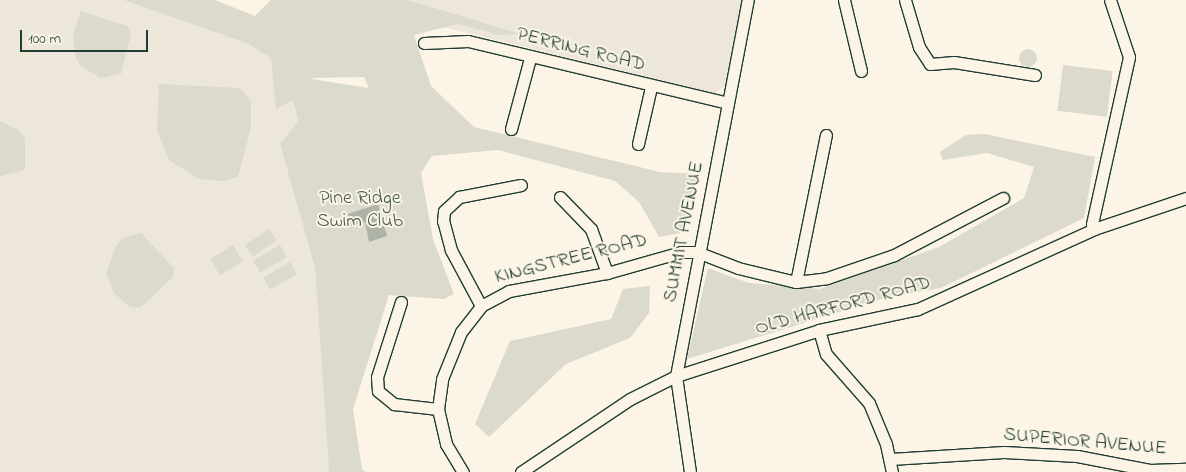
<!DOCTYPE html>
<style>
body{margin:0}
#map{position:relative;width:1186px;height:472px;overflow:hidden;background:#fcf5e5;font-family:"Indie Flower",sans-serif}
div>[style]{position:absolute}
.built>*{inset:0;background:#ece7d8}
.green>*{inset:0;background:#dcdacc;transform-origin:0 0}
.round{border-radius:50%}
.water>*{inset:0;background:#aeb3a7}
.roads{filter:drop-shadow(1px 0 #1f3d34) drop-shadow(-1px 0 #1f3d34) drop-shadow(0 1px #1f3d34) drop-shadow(0 -1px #1f3d34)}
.minor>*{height:11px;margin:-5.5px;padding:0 5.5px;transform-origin:5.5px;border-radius:5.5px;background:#fcf5e5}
span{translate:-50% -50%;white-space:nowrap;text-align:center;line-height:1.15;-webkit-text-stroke:4px #fcf5e5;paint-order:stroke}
.street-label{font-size:20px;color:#1f3d34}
.park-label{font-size:20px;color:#455c52}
.scale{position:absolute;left:20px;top:30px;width:128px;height:22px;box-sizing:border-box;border:2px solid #1f3d34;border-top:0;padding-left:6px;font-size:15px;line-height:18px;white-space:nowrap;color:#1f3d34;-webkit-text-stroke:4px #fcf5e5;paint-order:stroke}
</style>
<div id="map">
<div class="built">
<div style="clip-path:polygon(0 0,127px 0,282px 56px,298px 121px,280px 144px,315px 268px,329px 472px,0 472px)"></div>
<div style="clip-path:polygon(358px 0,742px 0,725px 86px,715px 93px,360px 7px)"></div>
</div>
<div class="green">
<div style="clip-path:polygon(evenodd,124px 0,215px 0,255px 16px,271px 0,408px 0,521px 34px,500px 35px,458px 24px,414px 35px,431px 86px,474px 127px,660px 172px,699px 174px,681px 233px,659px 237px,639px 202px,615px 181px,498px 150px,432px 156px,421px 173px,433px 239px,454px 294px,444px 299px,389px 295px,353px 409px,362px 469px,366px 472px,329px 472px,315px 268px,280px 144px,298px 121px,293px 100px,276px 109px,271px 58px,249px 44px,124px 0,364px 77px,369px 88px,311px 79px,311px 78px,364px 77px)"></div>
<div style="clip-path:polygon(81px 11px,127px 26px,131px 34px,121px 74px,100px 78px,81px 66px,75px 56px,73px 34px)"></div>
<div class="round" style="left:1019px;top:49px;width:18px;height:18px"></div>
<div style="left:1063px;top:65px;width:50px;height:46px;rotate:7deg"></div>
<div style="clip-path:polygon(159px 84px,240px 88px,251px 101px,251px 127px,238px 177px,222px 181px,199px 179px,169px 160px,157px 130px)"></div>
<div style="clip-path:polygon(0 121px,18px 130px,25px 138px,25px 170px,0 176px)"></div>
<div style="clip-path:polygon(985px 134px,1095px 157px,1084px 218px,941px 288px,885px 298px,687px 359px,708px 268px,749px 283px,820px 289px,939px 247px,1024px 198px,1034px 167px,987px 153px,943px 160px,940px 152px,966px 135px)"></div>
<div style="left:269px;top:229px;width:14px;height:29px;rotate:56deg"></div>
<div style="clip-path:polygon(141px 233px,174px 268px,173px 277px,140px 308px,130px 307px,114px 293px,106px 273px,116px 246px,123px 238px)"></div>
<div style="left:233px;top:245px;width:19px;height:27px;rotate:58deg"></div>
<div style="left:280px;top:245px;width:14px;height:31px;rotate:60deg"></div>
<div style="left:290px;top:262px;width:14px;height:31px;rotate:60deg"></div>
<div style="clip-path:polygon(650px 286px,649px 313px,630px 338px,566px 364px,489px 437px,475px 424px,510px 341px,611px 319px,623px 289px)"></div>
</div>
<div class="water">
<div style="clip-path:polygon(378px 204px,387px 236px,369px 242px,365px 222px,351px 226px,348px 214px)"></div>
</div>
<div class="roads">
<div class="minor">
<div style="left:844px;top:0;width:73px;rotate:76.5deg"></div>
<div style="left:905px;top:0;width:49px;rotate:73.4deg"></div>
<div style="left:919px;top:47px;width:20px;rotate:57deg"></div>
<div style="left:930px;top:64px;width:24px;rotate:-5deg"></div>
<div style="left:954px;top:62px;width:82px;rotate:9.1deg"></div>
<div style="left:424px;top:43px;width:44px;rotate:-2.6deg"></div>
<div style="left:468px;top:41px;width:267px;rotate:13.4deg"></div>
<div style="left:511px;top:129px;width:73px;rotate:-75deg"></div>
<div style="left:638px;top:144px;width:58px;rotate:-77.2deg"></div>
<div style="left:560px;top:197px;width:45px;rotate:45.9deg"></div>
<div style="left:591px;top:229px;width:47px;rotate:70deg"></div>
<div style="left:1094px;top:229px;width:5px;rotate:-112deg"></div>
<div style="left:1092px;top:224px;width:171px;rotate:-77.5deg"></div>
<div style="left:1129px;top:57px;width:60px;rotate:-108.4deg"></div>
<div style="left:796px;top:282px;width:150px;rotate:-78.5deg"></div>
<div style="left:401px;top:302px;width:79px;rotate:107.7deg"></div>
<div style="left:377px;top:377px;width:14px;rotate:86deg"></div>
<div style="left:378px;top:391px;width:21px;rotate:39deg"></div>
<div style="left:394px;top:404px;width:44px;rotate:6.5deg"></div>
<div style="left:438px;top:409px;width:36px;rotate:77deg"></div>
<div style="left:446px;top:444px;width:33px;rotate:59deg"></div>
<div style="left:481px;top:306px;width:64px;rotate:-118.2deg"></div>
<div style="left:451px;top:250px;width:30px;rotate:-105deg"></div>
<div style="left:443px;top:221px;width:10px;rotate:-84deg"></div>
<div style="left:444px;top:211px;width:21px;rotate:-43deg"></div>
<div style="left:459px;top:197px;width:63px;rotate:-11deg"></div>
<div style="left:819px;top:330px;width:25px;rotate:74deg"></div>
<div style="left:826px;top:354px;width:65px;rotate:48.7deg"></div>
<div style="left:869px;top:403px;width:44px;rotate:67.5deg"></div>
<div style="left:886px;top:444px;width:29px;rotate:78deg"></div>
<div style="left:438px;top:409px;width:30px;rotate:-82deg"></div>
<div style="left:442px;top:379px;width:51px;rotate:-68deg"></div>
<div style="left:461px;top:332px;width:33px;rotate:-52deg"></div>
<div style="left:481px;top:306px;width:32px;rotate:-28deg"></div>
<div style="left:509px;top:291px;width:100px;rotate:-10.4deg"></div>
<div style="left:607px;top:273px;width:77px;rotate:-15.8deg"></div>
<div style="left:681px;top:252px;width:16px"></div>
<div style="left:697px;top:252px;width:44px;rotate:21.3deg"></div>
<div style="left:738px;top:268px;width:60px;rotate:13.6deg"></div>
<div style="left:796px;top:282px;width:31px;rotate:-7deg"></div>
<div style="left:827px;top:278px;width:71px;rotate:-18.9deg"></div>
<div style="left:894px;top:255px;width:123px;rotate:-27.6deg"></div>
<div style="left:890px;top:459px;width:114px;rotate:-3.5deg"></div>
<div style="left:1004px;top:452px;width:73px;rotate:3.1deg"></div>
<div style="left:1077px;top:456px;width:74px;rotate:10.9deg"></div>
<div style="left:1150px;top:470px;width:36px;rotate:-2deg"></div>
<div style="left:521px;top:472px;width:131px;rotate:-33.8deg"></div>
<div style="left:630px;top:399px;width:51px;rotate:-26.6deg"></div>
<div style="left:676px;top:376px;width:150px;rotate:-17.8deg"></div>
<div style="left:819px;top:330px;width:101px;rotate:-12deg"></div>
<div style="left:918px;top:309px;width:193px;rotate:-24.4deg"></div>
<div style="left:1094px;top:229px;width:97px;rotate:-18.6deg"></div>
<div style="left:690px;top:472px;width:97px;rotate:-98.3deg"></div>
<div style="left:676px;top:376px;width:383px;rotate:-79.2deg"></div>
</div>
</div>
<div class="street-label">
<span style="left:581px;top:50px;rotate:14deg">PERRING ROAD</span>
<span style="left:684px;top:232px;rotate:-79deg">SUMMIT AVENUE</span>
<span style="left:571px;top:259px;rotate:-14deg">KINGSTREE ROAD</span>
<span style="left:843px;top:306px;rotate:-15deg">OLD HARFORD ROAD</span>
<span style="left:1085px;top:442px;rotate:5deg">SUPERIOR AVENUE</span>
</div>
<div class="park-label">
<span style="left:360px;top:210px">Pine Ridge<br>Swim Club</span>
</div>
<div class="scale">100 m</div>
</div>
